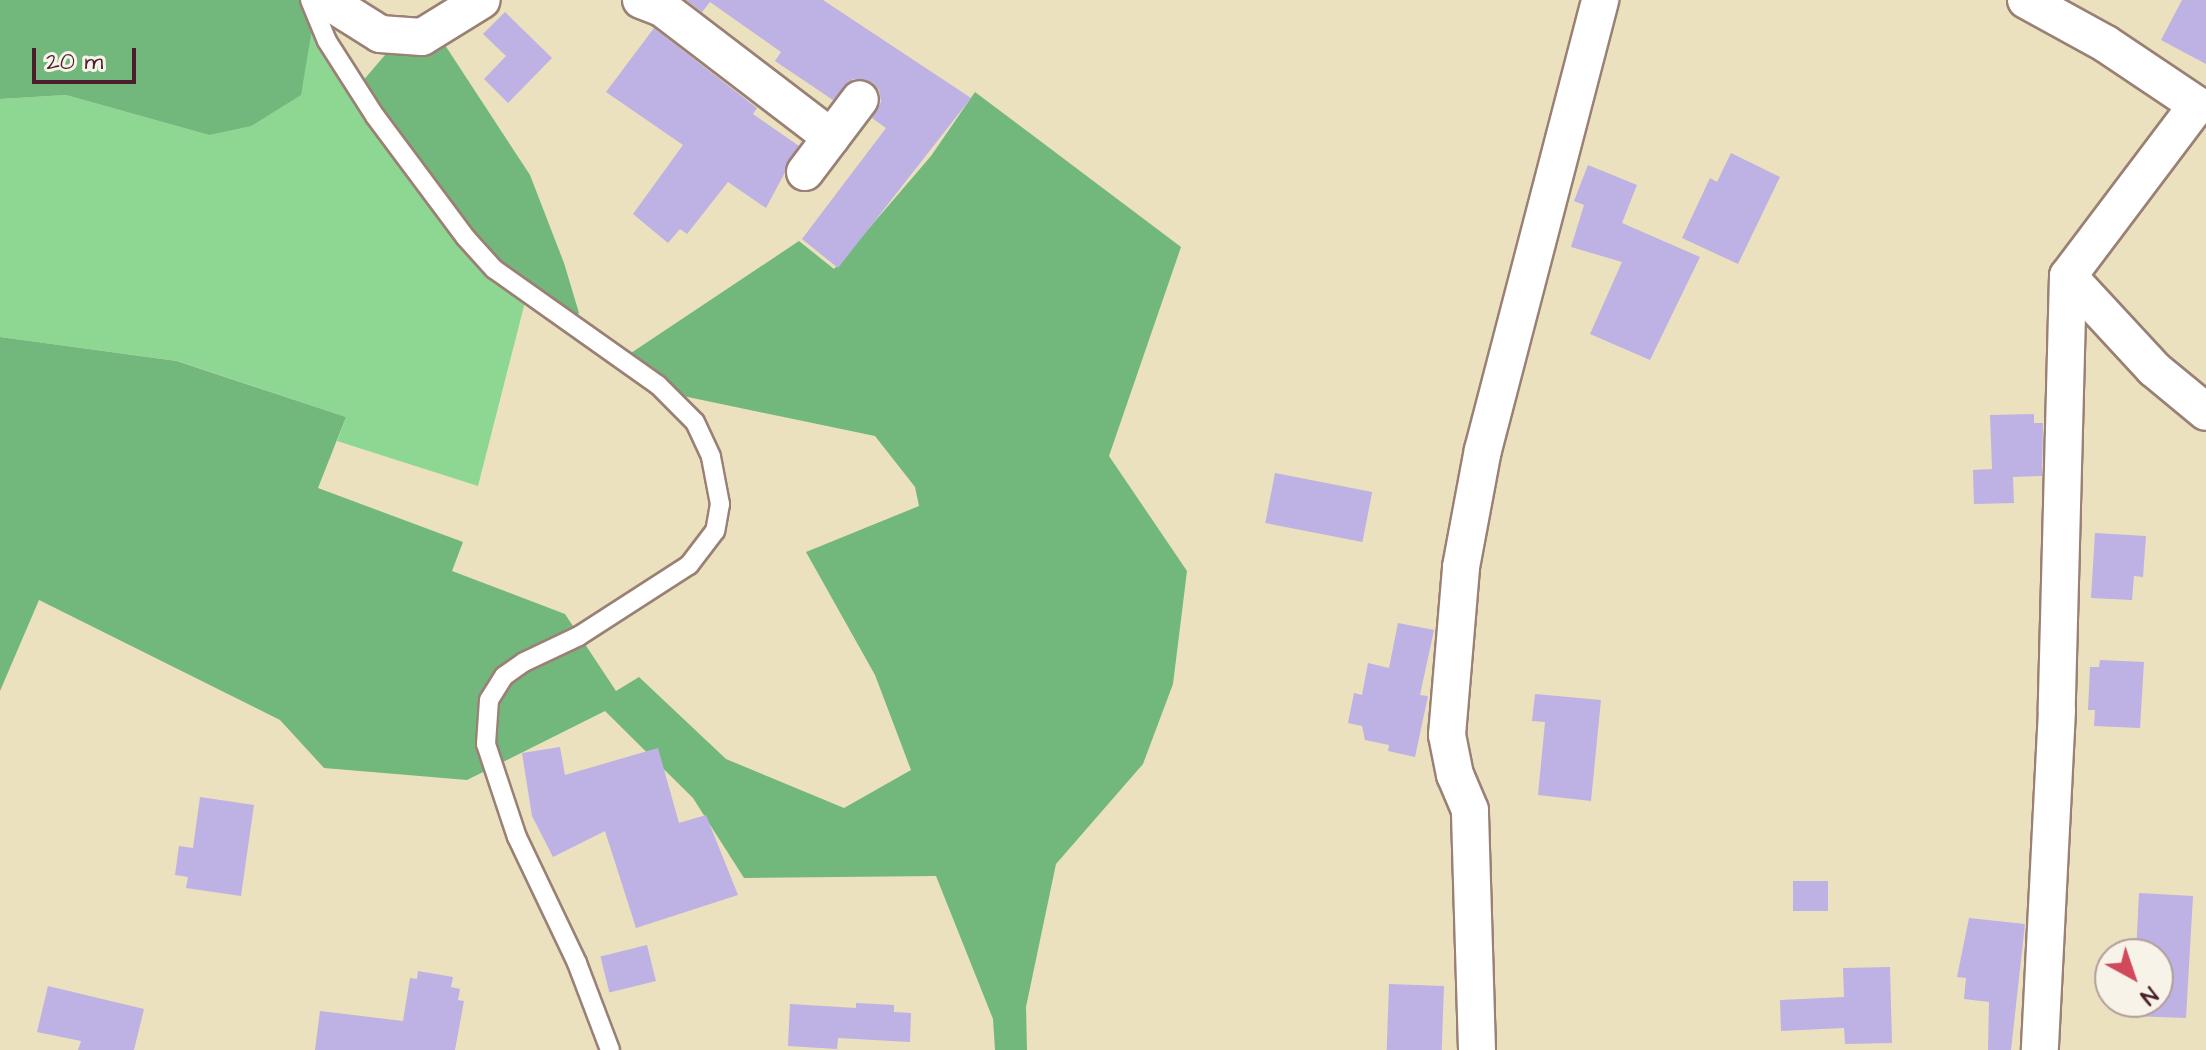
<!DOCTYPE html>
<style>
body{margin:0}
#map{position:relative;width:2206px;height:1050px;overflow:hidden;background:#ebe1bf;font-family:"Architects Daughter",sans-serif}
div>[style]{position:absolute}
.green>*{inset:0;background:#8ed792}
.forest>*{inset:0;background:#72b87c}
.building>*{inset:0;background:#beb1e3;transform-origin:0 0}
.roads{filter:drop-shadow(2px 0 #9a8075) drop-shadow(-2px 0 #9a8075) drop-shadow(0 2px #9a8075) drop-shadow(0 -2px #9a8075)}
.lane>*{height:18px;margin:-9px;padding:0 9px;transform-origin:9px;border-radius:9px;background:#fff}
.street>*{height:36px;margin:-18px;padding:0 18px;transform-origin:18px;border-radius:18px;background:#fff}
span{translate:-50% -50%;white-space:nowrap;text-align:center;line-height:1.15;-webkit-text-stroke:6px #f7f3e8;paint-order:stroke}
.north{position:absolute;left:2094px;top:938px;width:80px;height:80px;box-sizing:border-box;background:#f7f3e8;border:2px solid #b29e9c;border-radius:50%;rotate:140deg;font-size:22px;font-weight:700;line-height:32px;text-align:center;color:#4a1f2b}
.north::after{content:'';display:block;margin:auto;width:28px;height:36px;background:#d1495b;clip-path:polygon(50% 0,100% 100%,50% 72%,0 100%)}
.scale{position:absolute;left:32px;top:48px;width:104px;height:36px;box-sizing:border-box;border:4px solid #4a1f2b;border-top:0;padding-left:10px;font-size:24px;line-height:28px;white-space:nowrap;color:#4a1f2b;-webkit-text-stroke:6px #f7f3e8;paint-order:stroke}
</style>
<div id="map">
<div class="green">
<div style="clip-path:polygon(313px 23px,474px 259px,525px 302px,478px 486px,337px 441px,346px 417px,178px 361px,0 337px,0 99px,66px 95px,209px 135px)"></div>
</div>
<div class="forest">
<div style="clip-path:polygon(0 0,302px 0,313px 23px,301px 95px,251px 126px,209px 135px,66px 95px,0 99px)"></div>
<div style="clip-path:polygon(441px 39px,530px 175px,564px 263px,579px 313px,574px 318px,495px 260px,473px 238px,361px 83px,391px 48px)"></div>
<div style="clip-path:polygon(975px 92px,1181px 247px,1109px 456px,1187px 571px,1173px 684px,1143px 764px,1056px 864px,1026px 1007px,1027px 1050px,995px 1050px,993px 1019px,936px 876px,744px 878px,693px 798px,605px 711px,467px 780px,324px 768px,280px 720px,39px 600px,0 691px,0 337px,177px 361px,346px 417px,318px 488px,463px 542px,452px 571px,565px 614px,616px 691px,639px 677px,726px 759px,844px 808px,911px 770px,875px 675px,806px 552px,919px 506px,915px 487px,875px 436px,683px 396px,628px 355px,799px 241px,834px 269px,931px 156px)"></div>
</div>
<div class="building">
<div style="clip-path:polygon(686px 0,823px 0,971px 98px,838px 268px,802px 239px,886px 128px,872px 118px,881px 102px,879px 90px,872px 82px,853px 79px,833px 100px,775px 61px,781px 52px,710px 2px,702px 12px)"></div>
<div style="clip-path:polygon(2182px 0,2206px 0,2206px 64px,2161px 40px)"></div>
<div style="clip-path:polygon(505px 12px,552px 58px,508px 103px,484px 79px,506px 56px,483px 34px)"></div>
<div style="clip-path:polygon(654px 28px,757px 108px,753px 114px,799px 146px,766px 208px,728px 182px,687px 234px,680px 229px,668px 243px,633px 214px,683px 145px,606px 92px)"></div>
<div style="clip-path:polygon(1731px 153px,1780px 177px,1738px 264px,1682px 238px,1710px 178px,1717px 182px)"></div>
<div style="clip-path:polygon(1588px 165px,1637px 185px,1622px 223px,1700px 257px,1650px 360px,1590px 334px,1622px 262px,1571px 247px,1584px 205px,1574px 201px)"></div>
<div style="clip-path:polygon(2034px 414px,2034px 423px,2043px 423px,2042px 476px,2013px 477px,2014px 503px,1974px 504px,1973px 470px,1992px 469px,1990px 415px)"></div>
<div style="left:1275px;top:473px;width:99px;height:51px;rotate:11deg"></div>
<div style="clip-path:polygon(2095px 533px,2146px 536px,2143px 577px,2134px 576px,2132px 600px,2091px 598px)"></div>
<div style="clip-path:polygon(1398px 623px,1434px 630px,1420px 695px,1428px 696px,1415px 757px,1388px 751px,1389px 745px,1365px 740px,1362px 726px,1348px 723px,1354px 693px,1362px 695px,1368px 663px,1389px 668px)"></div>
<div style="clip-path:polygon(2100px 660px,2144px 662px,2140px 728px,2094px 726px,2095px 710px,2088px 710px,2090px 667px,2099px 667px)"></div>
<div style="clip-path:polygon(1535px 694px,1601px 700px,1591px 801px,1538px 795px,1545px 722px,1532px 721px)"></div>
<div style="clip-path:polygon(560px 747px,565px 775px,658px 748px,679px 823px,706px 815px,738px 895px,636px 928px,605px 831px,553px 857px,532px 816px,522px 753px)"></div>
<div style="clip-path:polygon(200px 797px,254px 805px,241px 896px,186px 888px,188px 877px,175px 875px,179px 846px,193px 848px)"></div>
<div style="left:1793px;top:881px;width:35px;height:30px"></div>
<div style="clip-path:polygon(2139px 893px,2193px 896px,2186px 1018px,2132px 1016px,2133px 1002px,2158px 1002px,2158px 954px,2136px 954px)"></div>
<div style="clip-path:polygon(1969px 918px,2025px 924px,2011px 1050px,1988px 1050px,1989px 1002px,1964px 999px,1966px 978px,1957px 977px)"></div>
<div style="left:647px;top:945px;width:37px;height:48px;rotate:76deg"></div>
<div style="clip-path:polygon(1890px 967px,1892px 1043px,1845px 1044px,1844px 1028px,1781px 1031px,1780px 1000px,1844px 997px,1843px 968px)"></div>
<div style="clip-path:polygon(418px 971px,453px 977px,451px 987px,460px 989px,458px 1000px,464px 1001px,455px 1050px,315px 1050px,320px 1011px,403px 1021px,410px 978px,417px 979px)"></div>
<div style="left:1389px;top:984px;width:55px;height:66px;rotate:2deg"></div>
<div style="clip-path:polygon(48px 986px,144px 1009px,134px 1050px,78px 1050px,81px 1041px,37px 1032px)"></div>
<div style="clip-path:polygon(856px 1003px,894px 1005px,894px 1012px,911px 1013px,910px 1042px,838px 1038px,837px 1049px,788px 1046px,790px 1004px,856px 1008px)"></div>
</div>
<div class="roads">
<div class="lane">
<div style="left:310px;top:0;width:44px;rotate:67.5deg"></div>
<div style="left:327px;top:41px;width:89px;rotate:57.4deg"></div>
<div style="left:375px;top:116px;width:152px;rotate:53.3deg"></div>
<div style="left:466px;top:238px;width:42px;rotate:47.9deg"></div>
<div style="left:494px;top:269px;width:201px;rotate:35.3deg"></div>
<div style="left:658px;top:385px;width:52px;rotate:45deg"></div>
<div style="left:695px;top:422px;width:38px;rotate:65deg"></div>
<div style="left:711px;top:457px;width:48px;rotate:79.2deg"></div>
<div style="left:720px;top:504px;width:27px;rotate:100deg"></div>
<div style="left:715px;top:531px;width:43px;rotate:127.4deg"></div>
<div style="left:689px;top:565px;width:131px;rotate:147.2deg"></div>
<div style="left:579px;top:636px;width:61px;rotate:154.7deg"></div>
<div style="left:524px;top:662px;width:24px;rotate:145deg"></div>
<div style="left:504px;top:676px;width:28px;rotate:122deg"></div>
<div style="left:489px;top:700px;width:44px;rotate:93.9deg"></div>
<div style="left:486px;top:744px;width:98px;rotate:71.6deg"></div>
<div style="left:517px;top:837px;width:140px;rotate:64.5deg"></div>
<div style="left:577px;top:963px;width:93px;rotate:69.2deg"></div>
</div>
<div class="street">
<div style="left:326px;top:0;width:64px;rotate:32.2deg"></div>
<div style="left:380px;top:34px;width:42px;rotate:4.1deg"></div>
<div style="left:422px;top:37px;width:70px;rotate:-31.7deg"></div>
<div style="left:641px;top:0;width:22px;rotate:21deg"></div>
<div style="left:662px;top:8px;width:213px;rotate:37.4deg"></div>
<div style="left:2026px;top:0;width:91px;rotate:28.8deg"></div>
<div style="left:2106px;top:44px;width:110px;rotate:33.8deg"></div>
<div style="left:2197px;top:105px;width:214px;rotate:127deg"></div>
<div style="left:2068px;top:276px;width:434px;rotate:91.5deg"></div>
<div style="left:2057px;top:710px;width:340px;rotate:92.9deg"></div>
<div style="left:805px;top:172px;width:91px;rotate:-53deg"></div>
<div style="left:2068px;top:276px;width:127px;rotate:47.2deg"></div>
<div style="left:2154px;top:369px;width:67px;rotate:39.6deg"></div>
<div style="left:1477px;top:1050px;width:240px;rotate:-91.7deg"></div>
<div style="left:1470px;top:810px;width:38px;rotate:-113deg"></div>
<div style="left:1455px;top:775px;width:41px;rotate:-101.3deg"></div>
<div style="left:1447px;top:735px;width:169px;rotate:-85.2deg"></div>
<div style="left:1461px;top:567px;width:119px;rotate:-79.4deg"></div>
<div style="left:1483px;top:450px;width:465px;rotate:-75.4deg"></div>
</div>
</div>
<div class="north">N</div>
<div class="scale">20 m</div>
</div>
